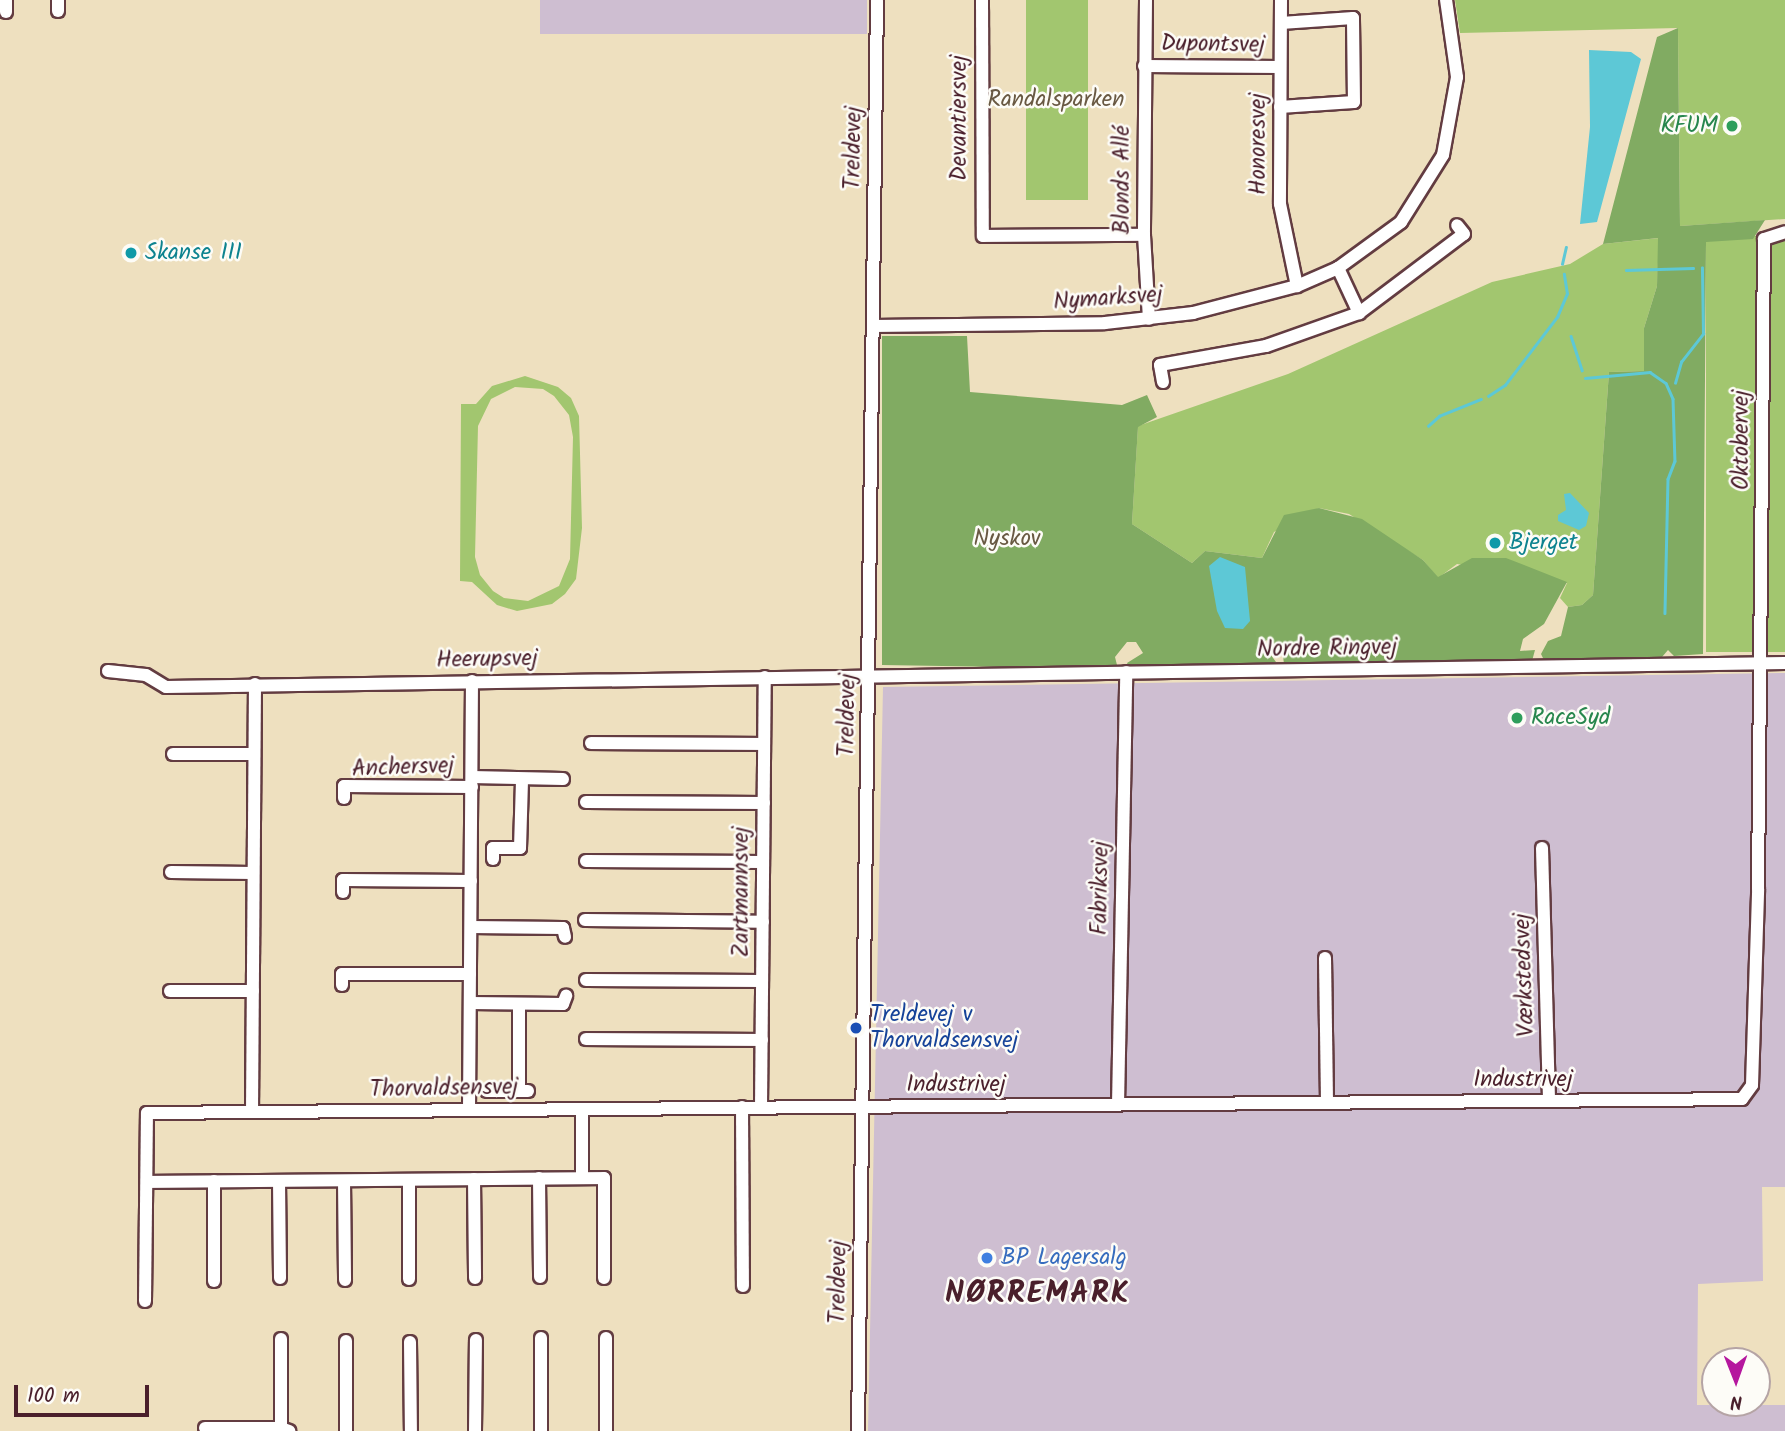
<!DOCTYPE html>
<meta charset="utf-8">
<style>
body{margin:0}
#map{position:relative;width:1785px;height:1431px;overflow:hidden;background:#eee0bf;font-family:Kalam,sans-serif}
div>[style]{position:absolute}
.industrial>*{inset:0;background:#cebed1;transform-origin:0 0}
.green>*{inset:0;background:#a2c66f;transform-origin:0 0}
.forest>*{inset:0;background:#81ab62}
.water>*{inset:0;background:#5dc8d6}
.stream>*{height:2.5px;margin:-1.25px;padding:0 1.25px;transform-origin:1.25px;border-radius:1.25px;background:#5dc8d6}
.roads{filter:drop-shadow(2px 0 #633c41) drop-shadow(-2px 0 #633c41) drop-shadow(0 2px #633c41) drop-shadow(0 -2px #633c41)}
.minor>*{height:12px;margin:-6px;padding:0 6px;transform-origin:6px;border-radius:6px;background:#fff}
.dots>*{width:19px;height:19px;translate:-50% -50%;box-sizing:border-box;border:4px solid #fdfcf7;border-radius:50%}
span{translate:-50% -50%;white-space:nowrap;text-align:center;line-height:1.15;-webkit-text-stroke:5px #fdfcf7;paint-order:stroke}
.street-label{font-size:23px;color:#4a1f2b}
.park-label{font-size:23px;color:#695943}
.leisure-label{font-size:23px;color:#27864d}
.right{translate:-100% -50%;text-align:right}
.left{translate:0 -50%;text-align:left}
.culture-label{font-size:23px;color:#0d838f}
.transit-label{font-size:23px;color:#164399}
.shop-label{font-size:23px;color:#366cbe}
.district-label{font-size:30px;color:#4a1f2b;font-weight:700;letter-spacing:2px}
.north{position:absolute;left:1701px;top:1347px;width:70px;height:70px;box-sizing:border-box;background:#fdfcf7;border:2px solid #b5a4a5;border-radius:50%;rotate:179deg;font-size:19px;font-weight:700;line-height:28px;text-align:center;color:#4a1f2b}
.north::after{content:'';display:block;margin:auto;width:24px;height:32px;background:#b5179e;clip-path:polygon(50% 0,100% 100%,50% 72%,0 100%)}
.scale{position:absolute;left:14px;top:1385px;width:135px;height:32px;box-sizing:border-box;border:4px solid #4a1f2b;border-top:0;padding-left:9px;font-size:21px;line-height:24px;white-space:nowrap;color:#4a1f2b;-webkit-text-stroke:5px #fdfcf7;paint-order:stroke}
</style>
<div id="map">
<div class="industrial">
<div style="left:540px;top:0;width:327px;height:34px"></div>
<div style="clip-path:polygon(1785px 673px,1785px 1187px,1762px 1187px,1763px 1281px,1698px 1284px,1697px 1405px,1785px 1405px,1785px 1431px,868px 1431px,883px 687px)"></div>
</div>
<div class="green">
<div style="left:1026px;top:0;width:62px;height:200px"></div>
<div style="clip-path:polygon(1455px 0,1785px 0,1785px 219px,1680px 226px,1678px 28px,1460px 33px)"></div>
<div style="left:1785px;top:236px;width:416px;height:79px;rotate:90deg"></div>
<div style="clip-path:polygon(1659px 238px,1657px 286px,1644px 328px,1644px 371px,1609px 372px,1593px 595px,1582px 605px,1568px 607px,1560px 598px,1567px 583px,1457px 564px,1438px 578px,1423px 560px,1349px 514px,1319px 508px,1274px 532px,1262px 558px,1205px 551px,1192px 563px,1132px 524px,1138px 426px,1288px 374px,1492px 282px,1570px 264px,1603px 244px)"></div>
<div style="clip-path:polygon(evenodd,525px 376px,558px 387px,571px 398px,579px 416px,582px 528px,576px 579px,565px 594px,552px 604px,517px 611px,497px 605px,472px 582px,460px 581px,461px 404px,476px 404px,492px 386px,525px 376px,515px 387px,543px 389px,554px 396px,569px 415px,573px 437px,570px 559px,559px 586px,528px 601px,504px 598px,493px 591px,480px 575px,475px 557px,478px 426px,491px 399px,515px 387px)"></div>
</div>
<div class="forest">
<div style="clip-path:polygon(1678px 28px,1680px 226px,1765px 220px,1753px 239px,1706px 242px,1703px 654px,1674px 656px,1668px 650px,1662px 657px,1544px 660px,1541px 654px,1548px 641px,1561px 636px,1568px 607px,1582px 605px,1593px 595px,1609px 372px,1644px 371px,1644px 328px,1657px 286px,1658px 238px,1603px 244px,1657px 37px)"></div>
<div style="clip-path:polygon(882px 336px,967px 336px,970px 392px,1122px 405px,1147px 395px,1157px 417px,1138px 427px,1132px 524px,1192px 563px,1205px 551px,1262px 558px,1284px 515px,1319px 508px,1362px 519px,1423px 560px,1438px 577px,1472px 558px,1506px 558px,1567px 582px,1544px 624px,1523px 639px,1520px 651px,1535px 650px,1532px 661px,1284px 664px,1283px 656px,1267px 640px,1262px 643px,1276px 662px,1268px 664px,1129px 668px,1127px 663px,1143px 653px,1136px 642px,1127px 642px,1115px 657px,1118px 669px,882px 665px)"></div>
</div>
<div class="water">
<div style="clip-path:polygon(1589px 50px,1631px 52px,1641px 59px,1597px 222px,1580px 224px,1590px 127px)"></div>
<div style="clip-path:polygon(1570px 493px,1589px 513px,1586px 526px,1579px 530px,1558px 521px,1558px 515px,1566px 510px,1564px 494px)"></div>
<div style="clip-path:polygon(1220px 557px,1245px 567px,1250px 621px,1243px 629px,1225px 628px,1217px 611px,1209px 566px)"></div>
</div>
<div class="stream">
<div style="left:1562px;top:264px;width:17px;rotate:-77deg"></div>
<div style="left:1626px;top:270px;width:67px;rotate:-1.7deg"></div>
<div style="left:1571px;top:336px;width:36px;rotate:72deg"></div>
<div style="left:1585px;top:378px;width:65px;rotate:-5.3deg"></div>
<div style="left:1650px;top:372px;width:19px;rotate:35deg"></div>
<div style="left:1666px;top:383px;width:17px;rotate:66deg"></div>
<div style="left:1673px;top:399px;width:62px;rotate:88.2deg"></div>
<div style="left:1675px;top:461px;width:19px;rotate:111deg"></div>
<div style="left:1668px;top:479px;width:134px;rotate:91.3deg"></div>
<div style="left:1675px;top:383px;width:22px;rotate:-74deg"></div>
<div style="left:1681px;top:362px;width:36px;rotate:-52deg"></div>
<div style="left:1703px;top:334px;width:66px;rotate:-90.9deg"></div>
<div style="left:1488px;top:396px;width:20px;rotate:-33deg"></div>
<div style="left:1505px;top:385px;width:86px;rotate:-52.6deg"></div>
<div style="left:1557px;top:317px;width:25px;rotate:-67deg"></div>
<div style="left:1567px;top:294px;width:20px;rotate:-99deg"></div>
<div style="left:1428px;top:426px;width:15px;rotate:-42deg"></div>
<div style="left:1439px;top:416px;width:45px;rotate:-22deg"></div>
</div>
<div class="roads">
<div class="minor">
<div style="left:982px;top:0;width:236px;rotate:89.8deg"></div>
<div style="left:983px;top:236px;width:161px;rotate:-0.4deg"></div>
<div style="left:1146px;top:0;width:235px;rotate:90.5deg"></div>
<div style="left:1144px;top:235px;width:84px;rotate:86.6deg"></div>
<div style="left:1281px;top:0;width:204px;rotate:90.3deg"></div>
<div style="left:1280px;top:204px;width:84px;rotate:78.3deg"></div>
<div style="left:58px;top:11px;width:11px;rotate:-90deg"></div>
<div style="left:6px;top:12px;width:12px;rotate:-90deg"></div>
<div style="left:1144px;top:66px;width:136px;rotate:0.4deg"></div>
<div style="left:1280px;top:107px;width:74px;rotate:-3.9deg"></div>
<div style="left:1354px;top:102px;width:84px;rotate:-90.7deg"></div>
<div style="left:1353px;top:18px;width:72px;rotate:176deg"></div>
<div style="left:1338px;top:268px;width:50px;rotate:65deg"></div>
<div style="left:873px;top:326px;width:232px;rotate:-0.7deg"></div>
<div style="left:1105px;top:323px;width:89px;rotate:-6.5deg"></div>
<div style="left:1193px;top:313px;width:107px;rotate:-14.6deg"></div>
<div style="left:1297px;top:286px;width:45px;rotate:-23.7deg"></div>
<div style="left:1338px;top:268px;width:78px;rotate:-36.1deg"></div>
<div style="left:1401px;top:222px;width:79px;rotate:-57.9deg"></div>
<div style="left:1443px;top:155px;width:79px;rotate:-79.8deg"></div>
<div style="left:1457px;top:77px;width:78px;rotate:-98.1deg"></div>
<div style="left:1163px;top:382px;width:17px;rotate:-100deg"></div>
<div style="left:1160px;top:365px;width:108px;rotate:-10.2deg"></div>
<div style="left:1266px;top:346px;width:99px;rotate:-19.5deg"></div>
<div style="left:1359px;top:313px;width:131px;rotate:-37deg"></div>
<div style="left:1464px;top:234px;width:11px;rotate:-128deg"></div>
<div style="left:108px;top:671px;width:38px;rotate:6deg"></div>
<div style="left:146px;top:675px;width:23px;rotate:31deg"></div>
<div style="left:166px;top:687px;width:1619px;rotate:-0.85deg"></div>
<div style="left:591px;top:743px;width:173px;rotate:0.3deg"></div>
<div style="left:173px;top:754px;width:81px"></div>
<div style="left:472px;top:777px;width:91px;rotate:1.3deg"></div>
<div style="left:344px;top:798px;width:12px;rotate:-90deg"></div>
<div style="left:344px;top:786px;width:128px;rotate:0.4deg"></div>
<div style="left:586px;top:802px;width:178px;rotate:0.3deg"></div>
<div style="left:1542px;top:848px;width:253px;rotate:88.4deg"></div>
<div style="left:493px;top:859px;width:11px;rotate:-90deg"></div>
<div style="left:493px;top:848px;width:27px"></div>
<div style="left:520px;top:848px;width:69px;rotate:-88.3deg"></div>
<div style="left:586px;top:861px;width:177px;rotate:0.3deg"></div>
<div style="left:171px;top:872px;width:82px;rotate:0.7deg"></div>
<div style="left:343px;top:892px;width:12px;rotate:-90deg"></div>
<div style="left:343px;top:880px;width:128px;rotate:0.4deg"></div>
<div style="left:585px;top:920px;width:178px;rotate:0.6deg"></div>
<div style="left:471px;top:927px;width:92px;rotate:0.6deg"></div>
<div style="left:563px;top:928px;width:9px;rotate:77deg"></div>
<div style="left:1325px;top:958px;width:144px;rotate:89.2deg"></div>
<div style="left:586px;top:980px;width:176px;rotate:0.3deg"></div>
<div style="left:342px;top:985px;width:11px;rotate:-90deg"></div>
<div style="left:342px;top:974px;width:128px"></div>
<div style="left:170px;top:991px;width:83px"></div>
<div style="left:470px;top:1003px;width:93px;rotate:0.6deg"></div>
<div style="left:563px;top:1004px;width:9px;rotate:-69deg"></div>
<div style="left:586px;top:1039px;width:176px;rotate:0.3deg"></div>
<div style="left:487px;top:1091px;width:41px"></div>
<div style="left:519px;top:1091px;width:87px;rotate:-90deg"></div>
<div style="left:1118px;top:1105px;width:433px;rotate:-88.9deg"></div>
<div style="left:742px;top:1107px;width:179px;rotate:89.7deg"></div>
<div style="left:761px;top:1107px;width:430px;rotate:-89.5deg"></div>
<div style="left:582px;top:1109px;width:69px;rotate:90deg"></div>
<div style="left:469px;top:1110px;width:429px;rotate:-89.6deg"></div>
<div style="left:252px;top:1112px;width:428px;rotate:-89.6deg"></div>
<div style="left:539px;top:1178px;width:99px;rotate:89.4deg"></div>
<div style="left:474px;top:1179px;width:99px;rotate:89.4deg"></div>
<div style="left:409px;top:1180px;width:99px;rotate:90deg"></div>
<div style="left:214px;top:1181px;width:100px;rotate:90deg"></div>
<div style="left:279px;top:1181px;width:97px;rotate:89.4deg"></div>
<div style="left:344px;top:1181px;width:99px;rotate:89.4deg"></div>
<div style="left:147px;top:1182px;width:457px;rotate:-0.5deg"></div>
<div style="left:604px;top:1178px;width:100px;rotate:90deg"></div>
<div style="left:145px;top:1301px;width:188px;rotate:-89.4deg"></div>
<div style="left:147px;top:1113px;width:1595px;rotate:-0.5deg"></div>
<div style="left:1742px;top:1099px;width:17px;rotate:-54deg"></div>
<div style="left:1752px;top:1085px;width:196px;rotate:-88.2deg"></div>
<div style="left:1758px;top:889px;width:650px;rotate:-89.47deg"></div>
<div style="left:1764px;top:239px;width:22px;rotate:-18deg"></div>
<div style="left:281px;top:1339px;width:89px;rotate:90deg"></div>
<div style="left:281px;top:1428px;width:9px;rotate:21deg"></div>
<div style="left:346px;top:1341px;width:90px;rotate:90deg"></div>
<div style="left:410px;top:1342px;width:89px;rotate:89.4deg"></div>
<div style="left:205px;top:1428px;width:76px"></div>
<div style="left:475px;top:1431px;width:91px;rotate:-89.4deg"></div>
<div style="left:541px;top:1431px;width:93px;rotate:-90deg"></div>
<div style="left:606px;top:1431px;width:93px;rotate:-90deg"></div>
<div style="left:858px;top:1431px;width:1431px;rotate:-89.24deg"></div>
</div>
</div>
<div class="dots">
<div style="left:1732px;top:126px;background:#2e9e5b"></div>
<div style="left:131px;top:253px;background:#0f9aa8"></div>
<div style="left:1495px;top:543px;background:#0f9aa8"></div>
<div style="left:1517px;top:718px;background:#2e9e5b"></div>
<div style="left:856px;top:1028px;background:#1a4fb4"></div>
<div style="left:987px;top:1258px;background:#3f7fe0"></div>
</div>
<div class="street-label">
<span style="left:1213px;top:45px;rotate:1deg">Dupontsvej</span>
<span style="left:960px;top:118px;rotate:-90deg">Devantiersvej</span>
<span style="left:1259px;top:144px;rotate:-90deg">Honoresvej</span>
<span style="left:854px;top:148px;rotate:-89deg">Treldevej</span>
<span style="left:1123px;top:180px;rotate:-90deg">Blonds Allé</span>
<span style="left:1108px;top:299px;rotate:-4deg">Nymarksvej</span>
<span style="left:1742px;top:440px;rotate:-90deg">Oktobervej</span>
<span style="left:1327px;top:649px;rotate:-1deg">Nordre Ringvej</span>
<span style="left:487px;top:660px;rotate:-1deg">Heerupsvej</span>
<span style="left:848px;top:715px;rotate:-89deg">Treldevej</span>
<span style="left:403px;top:768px;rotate:-2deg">Anchersvej</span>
<span style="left:1101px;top:888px;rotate:-89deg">Fabriksvej</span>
<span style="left:742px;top:892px;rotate:-90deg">Zartmannsvej</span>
<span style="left:1525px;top:975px;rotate:-92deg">Værkstedsvej</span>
<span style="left:1523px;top:1080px">Industrivej</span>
<span style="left:956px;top:1085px">Industrivej</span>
<span style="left:444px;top:1089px;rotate:-1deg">Thorvaldsensvej</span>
<span style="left:839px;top:1282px;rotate:-89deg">Treldevej</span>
</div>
<div class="park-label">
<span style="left:1056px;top:100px">Randalsparken</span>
<span style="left:1007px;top:539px">Nyskov</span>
</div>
<div class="leisure-label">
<span class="right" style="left:1718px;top:126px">KFUM</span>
<span class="left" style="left:1531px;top:718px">RaceSyd</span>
</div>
<div class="culture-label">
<span class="left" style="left:145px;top:253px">Skanse III</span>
<span class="left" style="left:1509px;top:543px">Bjerget</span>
</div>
<div class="transit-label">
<span class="left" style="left:870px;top:1028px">Treldevej v<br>Thorvaldsensvej</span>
</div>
<div class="shop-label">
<span class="left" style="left:1001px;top:1258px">BP Lagersalg</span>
</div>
<div class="district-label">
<span style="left:1038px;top:1294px">NØRREMARK</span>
</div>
<div class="north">N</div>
<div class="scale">100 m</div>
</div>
